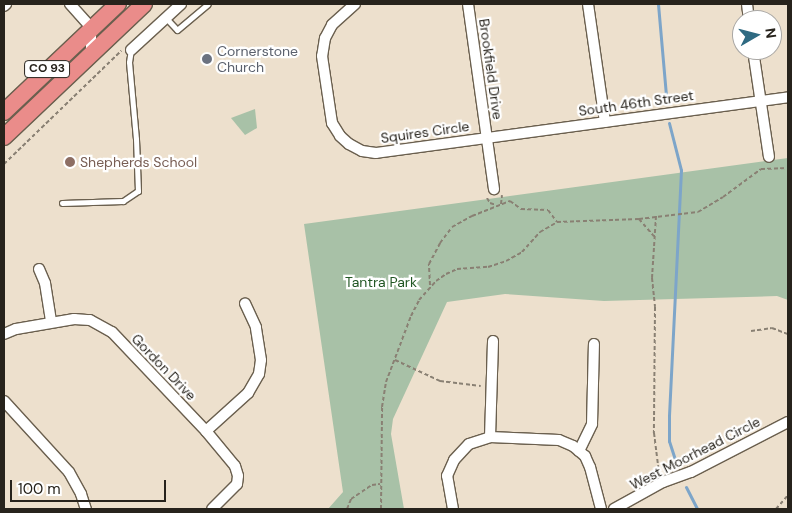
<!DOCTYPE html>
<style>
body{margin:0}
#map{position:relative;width:792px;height:513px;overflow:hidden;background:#ede0cd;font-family:"DM Sans",sans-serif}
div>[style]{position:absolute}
.green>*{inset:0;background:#a8c1a7}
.stream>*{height:3px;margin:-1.5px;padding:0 1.5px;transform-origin:1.5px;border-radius:1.5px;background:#7da5c9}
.path>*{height:2px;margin-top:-1px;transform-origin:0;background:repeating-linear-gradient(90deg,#898073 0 4px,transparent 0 6.5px)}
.roads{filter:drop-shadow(1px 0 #6a5f4e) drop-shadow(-1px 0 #6a5f4e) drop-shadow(0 1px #6a5f4e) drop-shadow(0 -1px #6a5f4e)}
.service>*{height:5px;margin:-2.5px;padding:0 2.5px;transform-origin:2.5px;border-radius:2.5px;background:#fff}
.minor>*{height:10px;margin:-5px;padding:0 5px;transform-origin:5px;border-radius:5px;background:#fff}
.trunk>*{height:16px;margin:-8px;padding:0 8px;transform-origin:8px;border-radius:8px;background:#ea8c8a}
.dots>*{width:14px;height:14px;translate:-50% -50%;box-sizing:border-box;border:2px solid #fff;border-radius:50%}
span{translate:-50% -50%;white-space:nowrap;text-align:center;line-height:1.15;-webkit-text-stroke:4.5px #fff;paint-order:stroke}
.shield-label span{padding:1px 4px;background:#fff;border:1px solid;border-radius:4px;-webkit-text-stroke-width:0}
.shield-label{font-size:12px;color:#27231c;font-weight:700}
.worship-label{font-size:14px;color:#5b616d}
.left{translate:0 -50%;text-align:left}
.street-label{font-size:14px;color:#27231c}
.education-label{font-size:14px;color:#785e54}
.park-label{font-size:14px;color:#225724}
.frame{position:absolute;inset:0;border:5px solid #27231c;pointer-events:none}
.north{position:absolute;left:732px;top:10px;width:50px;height:50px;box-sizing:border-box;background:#fff;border:1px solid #a9a7a4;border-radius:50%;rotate:82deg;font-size:14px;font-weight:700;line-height:20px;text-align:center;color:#27231c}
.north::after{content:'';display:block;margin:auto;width:18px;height:22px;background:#2f6a82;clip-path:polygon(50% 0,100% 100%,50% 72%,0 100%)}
.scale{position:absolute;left:10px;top:480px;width:156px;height:22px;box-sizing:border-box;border:2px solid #27231c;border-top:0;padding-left:6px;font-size:15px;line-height:18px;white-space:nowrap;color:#27231c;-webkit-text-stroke:4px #fff;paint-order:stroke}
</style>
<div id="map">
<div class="green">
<div style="clip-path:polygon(255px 109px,257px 128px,245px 135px,231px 118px)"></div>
<div style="clip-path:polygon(788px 158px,788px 300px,777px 296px,604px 301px,505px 294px,447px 302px,393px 419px,391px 434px,404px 509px,328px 509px,343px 492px,304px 224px)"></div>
</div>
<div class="stream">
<div style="left:658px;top:4px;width:92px;rotate:85deg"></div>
<div style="left:669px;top:123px;width:49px;rotate:75.7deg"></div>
<div style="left:681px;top:170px;width:246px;rotate:92.8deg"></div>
<div style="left:669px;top:416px;width:25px;rotate:90deg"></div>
<div style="left:669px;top:441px;width:20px;rotate:72deg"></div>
<div style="left:686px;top:487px;width:25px;rotate:63deg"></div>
</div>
<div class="path">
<div style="left:4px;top:164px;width:163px;rotate:-44deg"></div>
<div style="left:487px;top:198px;width:6px;rotate:59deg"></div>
<div style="left:490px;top:203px;width:6px;rotate:18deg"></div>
<div style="left:501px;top:204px;width:9px;rotate:-84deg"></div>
<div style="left:656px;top:216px;width:62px;rotate:93.7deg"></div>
<div style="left:652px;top:278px;width:29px;rotate:84deg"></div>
<div style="left:655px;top:307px;width:126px;rotate:90.5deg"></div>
<div style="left:654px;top:433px;width:40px;rotate:82.9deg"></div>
<div style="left:639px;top:219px;width:23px;rotate:49deg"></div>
<div style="left:430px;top:285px;width:21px;rotate:-93deg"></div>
<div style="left:429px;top:264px;width:24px;rotate:-62deg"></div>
<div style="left:440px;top:243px;width:20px;rotate:-53deg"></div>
<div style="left:452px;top:227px;width:23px;rotate:-29deg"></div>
<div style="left:472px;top:216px;width:41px;rotate:-21.5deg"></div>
<div style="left:510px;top:201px;width:14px;rotate:36deg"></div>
<div style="left:521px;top:209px;width:27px;rotate:2deg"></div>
<div style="left:548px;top:210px;width:15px;rotate:53deg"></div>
<div style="left:751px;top:331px;width:21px;rotate:-8deg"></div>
<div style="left:772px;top:328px;width:17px;rotate:21deg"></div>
<div style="left:395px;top:360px;width:50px;rotate:25deg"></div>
<div style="left:440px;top:381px;width:41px;rotate:7deg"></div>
<div style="left:347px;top:509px;width:11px;rotate:-68deg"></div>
<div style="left:351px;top:499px;width:25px;rotate:-34deg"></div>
<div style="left:372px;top:485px;width:8px;rotate:-7deg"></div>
<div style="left:381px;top:509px;width:102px;rotate:-89.4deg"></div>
<div style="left:382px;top:407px;width:25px;rotate:-81deg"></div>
<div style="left:386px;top:382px;width:71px;rotate:-69.3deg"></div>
<div style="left:411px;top:316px;width:18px;rotate:-63deg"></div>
<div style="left:419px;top:300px;width:25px;rotate:-48deg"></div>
<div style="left:436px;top:281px;width:12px;rotate:-35deg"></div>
<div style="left:446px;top:274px;width:12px;rotate:-24deg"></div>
<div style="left:457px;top:269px;width:31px;rotate:-4deg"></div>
<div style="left:488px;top:267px;width:19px;rotate:-18deg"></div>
<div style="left:506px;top:261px;width:18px;rotate:-29deg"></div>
<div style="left:522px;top:252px;width:27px;rotate:-48deg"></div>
<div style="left:540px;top:232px;width:20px;rotate:-30deg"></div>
<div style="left:557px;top:222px;width:82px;rotate:-2.1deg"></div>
<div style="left:639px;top:219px;width:59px;rotate:-6.8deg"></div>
<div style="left:698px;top:212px;width:29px;rotate:-31deg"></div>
<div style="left:723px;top:197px;width:47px;rotate:-36.4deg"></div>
<div style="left:761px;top:169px;width:27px;rotate:-2deg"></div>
<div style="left:776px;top:509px;width:18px;rotate:-49deg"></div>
</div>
<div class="roads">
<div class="service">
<div style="left:166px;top:18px;width:16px;rotate:47deg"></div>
<div style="left:177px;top:30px;width:40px;rotate:-40deg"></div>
<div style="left:62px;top:203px;width:61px;rotate:-1.9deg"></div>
<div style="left:123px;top:201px;width:18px;rotate:-34deg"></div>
<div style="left:138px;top:191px;width:52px;rotate:-92.2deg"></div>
<div style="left:136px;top:139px;width:77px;rotate:-95.2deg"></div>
<div style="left:129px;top:62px;width:12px;rotate:-81deg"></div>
</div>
<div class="minor">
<div style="left:70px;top:4px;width:31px;rotate:48deg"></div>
<div style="left:91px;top:27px;width:26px;rotate:90deg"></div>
<div style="left:355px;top:4px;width:31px;rotate:138deg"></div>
<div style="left:332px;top:25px;width:15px;rotate:118deg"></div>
<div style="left:325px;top:38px;width:18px;rotate:99deg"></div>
<div style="left:322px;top:56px;width:68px;rotate:81.5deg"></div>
<div style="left:332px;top:123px;width:15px;rotate:58deg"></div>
<div style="left:340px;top:136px;width:12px;rotate:42deg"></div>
<div style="left:349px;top:144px;width:15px;rotate:28deg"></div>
<div style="left:362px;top:151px;width:14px;rotate:8deg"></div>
<div style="left:376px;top:153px;width:416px;rotate:-7.7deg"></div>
<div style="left:468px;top:4px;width:187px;rotate:82deg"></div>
<div style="left:588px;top:4px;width:119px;rotate:81.8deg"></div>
<div style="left:747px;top:4px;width:16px;rotate:83deg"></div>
<div style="left:4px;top:6px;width:3px;rotate:-45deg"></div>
<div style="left:131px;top:50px;width:68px;rotate:-42.6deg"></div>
<div style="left:753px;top:50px;width:108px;rotate:81.5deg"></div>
<div style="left:39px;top:269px;width:15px;rotate:67deg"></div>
<div style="left:45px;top:283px;width:39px;rotate:81deg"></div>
<div style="left:4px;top:334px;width:13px;rotate:-23deg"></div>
<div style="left:16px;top:329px;width:59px;rotate:-9.8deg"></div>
<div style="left:74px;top:319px;width:16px;rotate:4deg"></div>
<div style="left:90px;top:320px;width:25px;rotate:29deg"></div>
<div style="left:112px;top:332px;width:137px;rotate:46.5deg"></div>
<div style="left:206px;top:431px;width:45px;rotate:50.4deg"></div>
<div style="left:235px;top:466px;width:10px;rotate:73deg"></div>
<div style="left:238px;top:476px;width:8px;rotate:97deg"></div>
<div style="left:237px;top:484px;width:35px;rotate:135deg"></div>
<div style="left:4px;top:401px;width:96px;rotate:47.5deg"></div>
<div style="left:69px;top:472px;width:25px;rotate:61deg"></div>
<div style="left:81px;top:494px;width:16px;rotate:72deg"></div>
<div style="left:206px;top:431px;width:57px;rotate:-42.1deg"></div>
<div style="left:248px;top:393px;width:22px;rotate:-60deg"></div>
<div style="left:259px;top:374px;width:14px;rotate:-82deg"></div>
<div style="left:261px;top:360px;width:33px;rotate:-99deg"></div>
<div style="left:256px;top:327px;width:26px;rotate:-115deg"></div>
<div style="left:490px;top:437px;width:96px;rotate:-88.2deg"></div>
<div style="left:579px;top:451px;width:30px;rotate:-64deg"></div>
<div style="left:592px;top:424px;width:80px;rotate:-88.6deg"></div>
<div style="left:453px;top:509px;width:34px;rotate:-100deg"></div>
<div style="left:447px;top:476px;width:17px;rotate:-66deg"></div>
<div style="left:454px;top:460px;width:22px;rotate:-47deg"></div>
<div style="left:469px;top:444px;width:22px;rotate:-18deg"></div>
<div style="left:490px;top:437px;width:69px;rotate:2.5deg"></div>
<div style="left:559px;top:440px;width:15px;rotate:23deg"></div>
<div style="left:573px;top:446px;width:16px;rotate:40deg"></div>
<div style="left:585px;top:456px;width:12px;rotate:66deg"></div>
<div style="left:590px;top:467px;width:43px;rotate:75.3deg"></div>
<div style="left:614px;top:509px;width:56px;rotate:-28.9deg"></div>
<div style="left:663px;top:482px;width:30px;rotate:-20deg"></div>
<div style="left:691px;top:472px;width:109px;rotate:-27.3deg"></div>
</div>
<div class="trunk">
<div style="left:4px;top:112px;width:157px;rotate:-43.5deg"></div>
<div style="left:4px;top:137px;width:193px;rotate:-43.5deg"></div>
</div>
</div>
<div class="dots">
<div style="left:207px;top:59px;background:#6b7280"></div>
<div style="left:70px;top:162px;background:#8d6e63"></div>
</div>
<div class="shield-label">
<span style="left:47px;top:69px">CO 93</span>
</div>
<div class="worship-label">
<span class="left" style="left:217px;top:59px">Cornerstone<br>Church</span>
</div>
<div class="street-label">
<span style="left:491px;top:69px;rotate:82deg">Brookfield Drive</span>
<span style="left:636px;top:103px;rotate:-8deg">South 46th Street</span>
<span style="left:425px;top:132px;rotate:-8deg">Squires Circle</span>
<span style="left:164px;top:367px;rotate:46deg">Gordon Drive</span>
<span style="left:695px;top:453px;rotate:-27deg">West Moorhead Circle</span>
</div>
<div class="education-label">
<span class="left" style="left:80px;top:162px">Shepherds School</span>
</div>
<div class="park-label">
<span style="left:381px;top:282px">Tantra Park</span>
</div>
<div class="frame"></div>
<div class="north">N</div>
<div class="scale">100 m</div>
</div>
